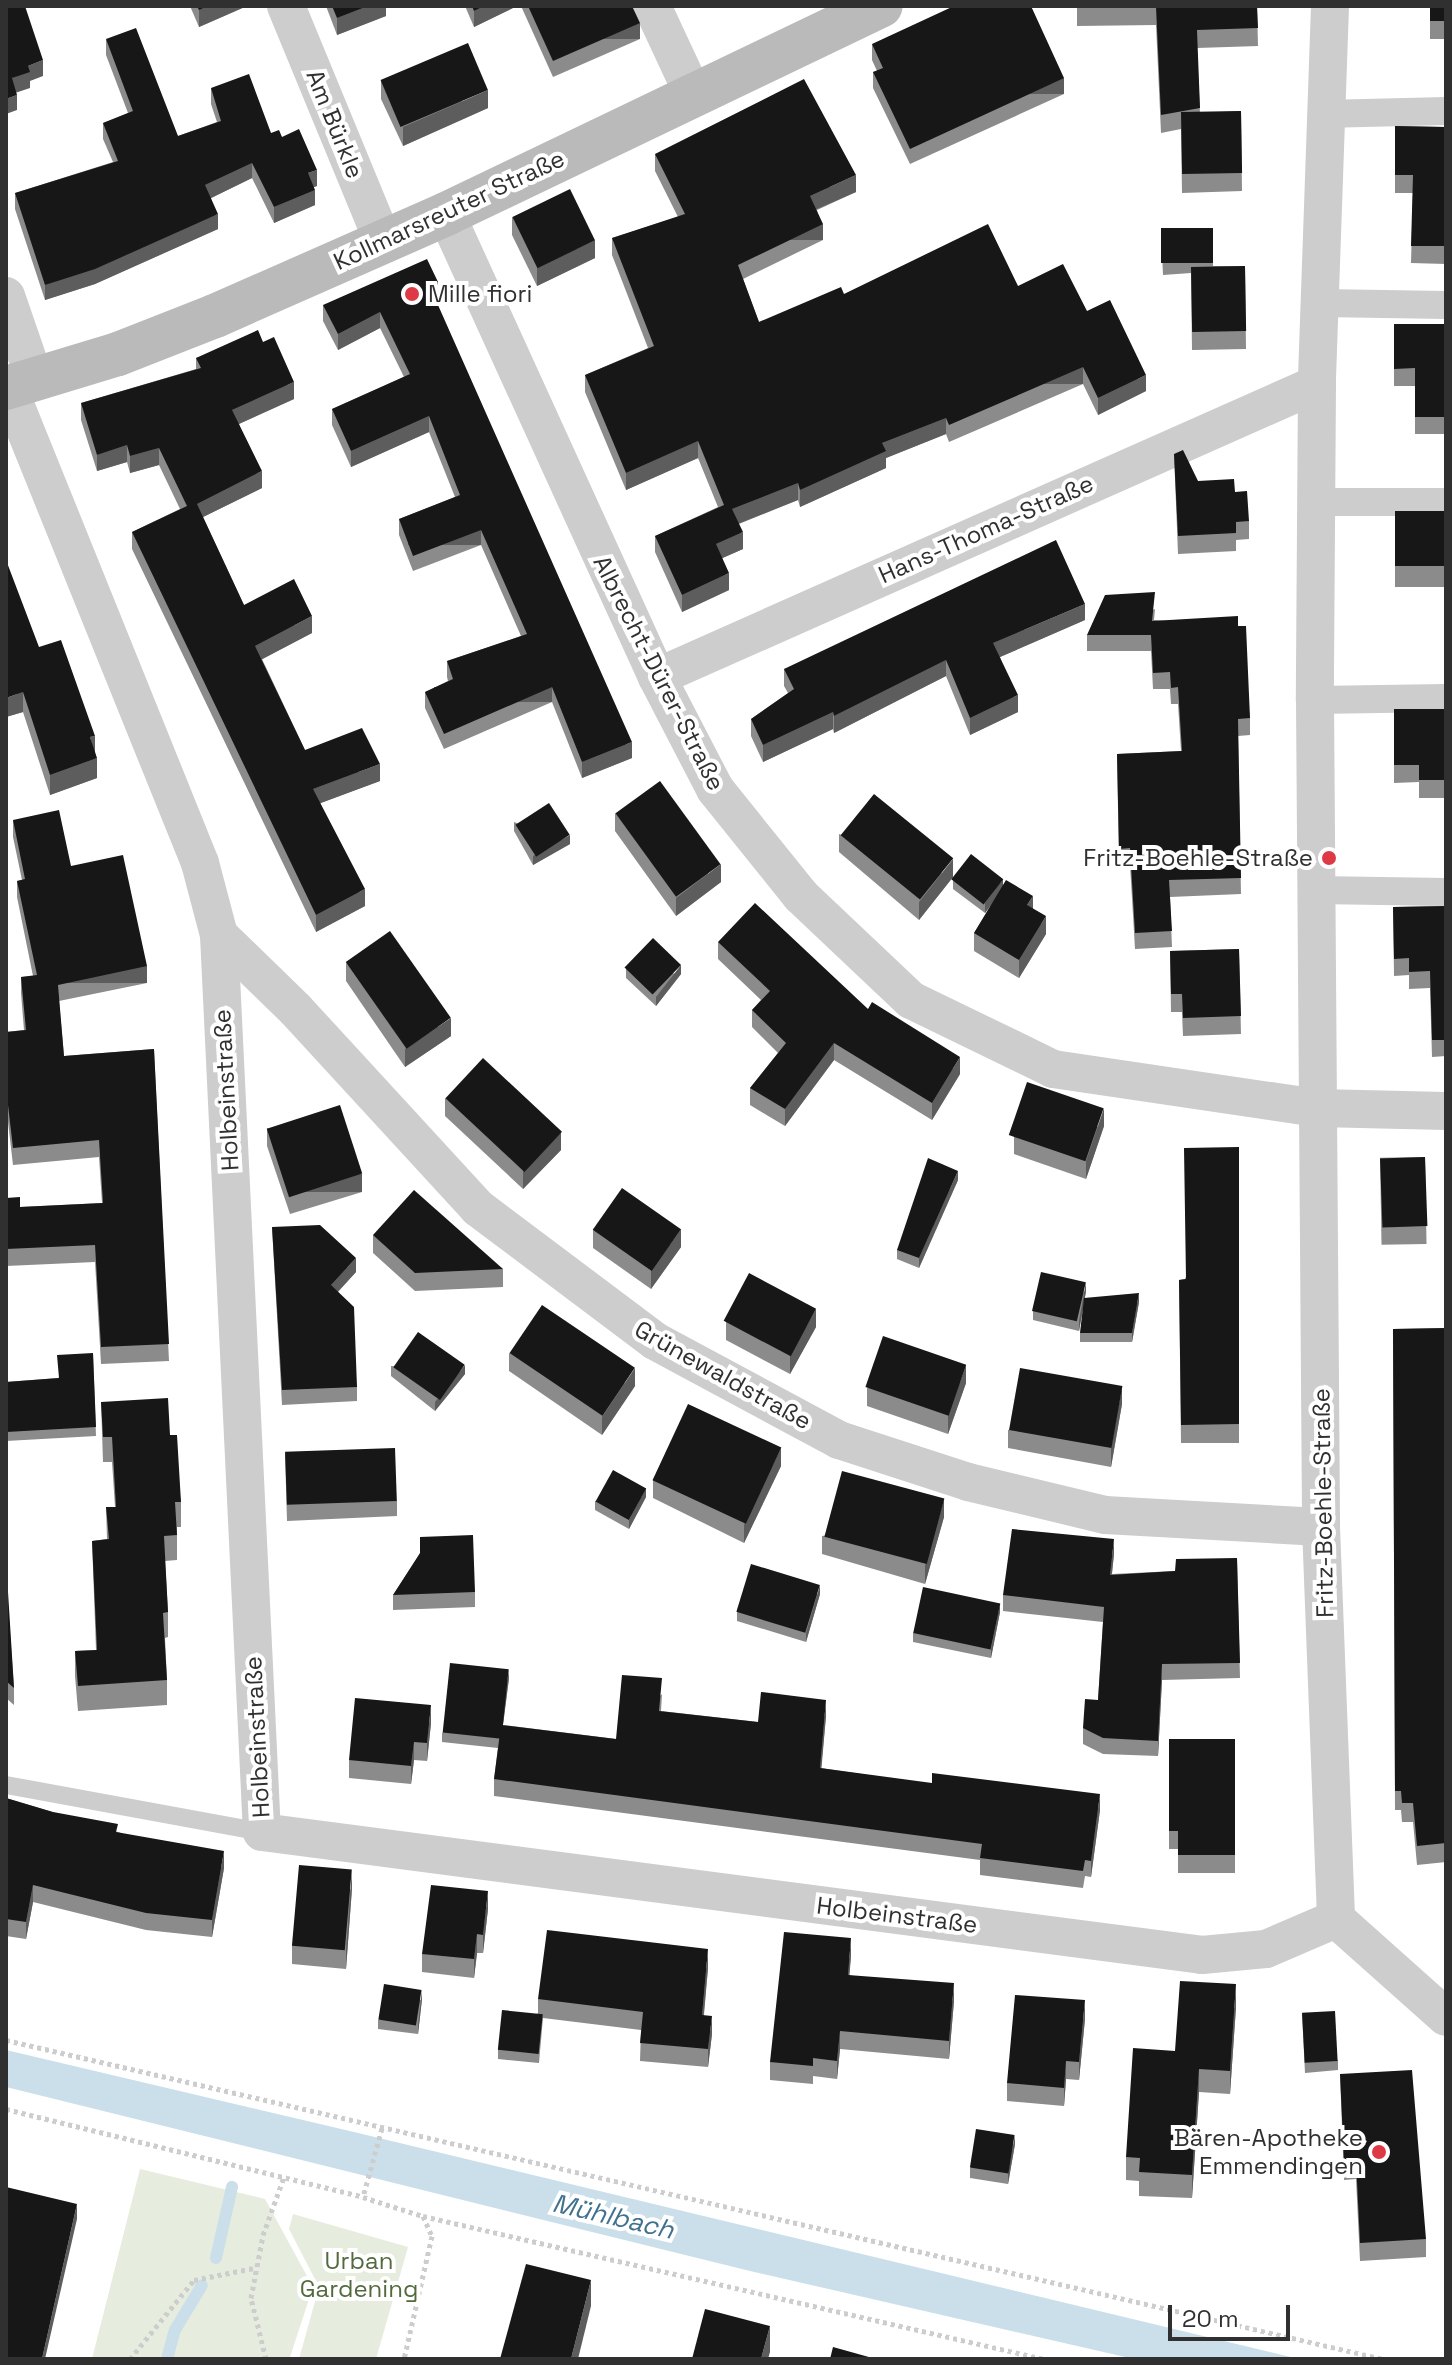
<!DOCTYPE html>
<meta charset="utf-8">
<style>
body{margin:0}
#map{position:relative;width:1452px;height:2365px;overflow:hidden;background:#fff;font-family:"Space Grotesk",sans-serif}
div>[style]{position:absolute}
.green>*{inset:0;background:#e6ecde}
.water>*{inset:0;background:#cbdfeb}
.stream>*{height:12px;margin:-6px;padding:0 6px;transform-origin:6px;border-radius:6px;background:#cbdfeb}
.path>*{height:5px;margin-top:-2.5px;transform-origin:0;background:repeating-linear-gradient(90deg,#cdcdcd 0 4px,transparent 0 8px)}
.service>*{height:18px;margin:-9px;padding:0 9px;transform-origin:9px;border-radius:9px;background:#cdcdcd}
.pedestrian>*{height:28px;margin:-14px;padding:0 14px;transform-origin:14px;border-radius:14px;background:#cdcdcd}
.minor>*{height:38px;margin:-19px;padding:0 19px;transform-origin:19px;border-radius:19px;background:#cdcdcd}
.secondary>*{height:44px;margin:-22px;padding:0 22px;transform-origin:22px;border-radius:22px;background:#bababa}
.wall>*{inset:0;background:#8b8b8b;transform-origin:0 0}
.shaded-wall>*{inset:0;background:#5d5d5d;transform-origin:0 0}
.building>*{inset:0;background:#171717;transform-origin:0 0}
.dots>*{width:22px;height:22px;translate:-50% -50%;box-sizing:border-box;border:4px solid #fff;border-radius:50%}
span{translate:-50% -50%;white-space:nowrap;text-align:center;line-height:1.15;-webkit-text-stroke:8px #fff;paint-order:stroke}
.street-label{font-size:24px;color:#303030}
.poi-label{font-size:24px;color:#303030}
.left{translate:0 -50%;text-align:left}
.right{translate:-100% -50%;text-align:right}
.park-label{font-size:24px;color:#536a3e}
.water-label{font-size:26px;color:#40718f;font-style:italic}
.frame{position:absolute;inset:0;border:8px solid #303030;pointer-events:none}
.scale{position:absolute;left:1168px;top:2305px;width:122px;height:36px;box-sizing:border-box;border:4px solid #303030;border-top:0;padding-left:10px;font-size:24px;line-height:28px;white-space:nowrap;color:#303030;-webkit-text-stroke:6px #fff;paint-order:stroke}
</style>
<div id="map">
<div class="green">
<div style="clip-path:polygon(140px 2169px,265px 2199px,313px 2287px,290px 2357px,92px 2359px)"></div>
<div style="clip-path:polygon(293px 2214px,408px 2247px,376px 2359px,299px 2359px,319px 2287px,289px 2229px)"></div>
</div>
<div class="water">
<div style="clip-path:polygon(6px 2050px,354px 2132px,1299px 2359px,1134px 2359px,750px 2271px,6px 2087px)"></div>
</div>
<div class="stream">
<div style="left:216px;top:2258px;width:73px;rotate:-77.3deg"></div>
<div style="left:167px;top:2359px;width:30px;rotate:-75deg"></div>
<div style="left:175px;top:2330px;width:52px;rotate:-59deg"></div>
</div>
<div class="path">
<div style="left:6px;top:2040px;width:1413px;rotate:13.04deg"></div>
<div style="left:6px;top:2109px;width:368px;rotate:13.8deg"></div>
<div style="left:382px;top:2128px;width:72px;rotate:105.4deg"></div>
<div style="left:363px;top:2197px;width:63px;rotate:17.6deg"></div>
<div style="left:423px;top:2216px;width:22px;rotate:66deg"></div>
<div style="left:432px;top:2236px;width:126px;rotate:102.8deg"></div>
<div style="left:423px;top:2216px;width:637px;rotate:12.97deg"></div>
<div style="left:130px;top:2359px;width:102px;rotate:-51deg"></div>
<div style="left:194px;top:2280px;width:61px;rotate:-11.3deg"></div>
<div style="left:266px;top:2359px;width:63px;rotate:-103.8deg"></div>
<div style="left:251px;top:2298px;width:64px;rotate:-79.2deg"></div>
<div style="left:263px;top:2235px;width:62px;rotate:-70.1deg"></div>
</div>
<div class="service">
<div style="left:6px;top:1785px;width:260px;rotate:10.4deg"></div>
</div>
<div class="pedestrian">
<div style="left:1323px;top:114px;width:123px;rotate:-1.4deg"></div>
<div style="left:1321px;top:303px;width:125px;rotate:0.9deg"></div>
<div style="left:1317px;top:502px;width:129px"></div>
<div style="left:1315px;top:700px;width:131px;rotate:-0.9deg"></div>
<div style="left:1316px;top:890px;width:130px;rotate:0.9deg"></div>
</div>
<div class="minor">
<div style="left:286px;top:6px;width:254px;rotate:67.6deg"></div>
<div style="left:652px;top:6px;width:99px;rotate:65deg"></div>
<div style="left:1330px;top:6px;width:378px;rotate:92deg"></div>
<div style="left:1317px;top:384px;width:316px;rotate:90.4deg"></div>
<div style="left:1315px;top:700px;width:827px;rotate:89.58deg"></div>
<div style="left:1321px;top:1527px;width:392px;rotate:87.8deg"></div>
<div style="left:1336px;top:1919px;width:147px;rotate:41.7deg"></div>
<div style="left:446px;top:214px;width:509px;rotate:65.5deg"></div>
<div style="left:657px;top:677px;width:126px;rotate:62.6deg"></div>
<div style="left:715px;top:789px;width:137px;rotate:51.2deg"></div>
<div style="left:801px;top:896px;width:151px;rotate:43.4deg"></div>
<div style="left:911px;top:1000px;width:158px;rotate:25.9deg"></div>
<div style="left:1053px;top:1069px;width:268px;rotate:8.4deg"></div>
<div style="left:1318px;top:1108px;width:128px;rotate:1.3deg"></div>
<div style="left:6px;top:296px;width:89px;rotate:71deg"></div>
<div style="left:8px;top:387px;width:513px;rotate:68.03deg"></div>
<div style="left:200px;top:863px;width:74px;rotate:75.2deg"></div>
<div style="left:219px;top:935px;width:898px;rotate:87.26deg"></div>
<div style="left:262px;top:1832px;width:948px;rotate:7.45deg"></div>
<div style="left:1202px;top:1955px;width:64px;rotate:-5.4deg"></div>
<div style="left:1266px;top:1949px;width:76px;rotate:-23.2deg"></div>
<div style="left:657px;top:677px;width:722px;rotate:-23.94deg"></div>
<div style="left:219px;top:935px;width:107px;rotate:44.2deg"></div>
<div style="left:296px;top:1010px;width:269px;rotate:47.4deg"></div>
<div style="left:478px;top:1208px;width:221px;rotate:36.9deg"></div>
<div style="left:655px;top:1341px;width:209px;rotate:28.3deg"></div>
<div style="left:839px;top:1440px;width:136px;rotate:18deg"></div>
<div style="left:968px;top:1482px;width:141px;rotate:13.5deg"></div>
<div style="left:1105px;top:1515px;width:216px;rotate:3.2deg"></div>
</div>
<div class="secondary">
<div style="left:6px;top:388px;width:117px;rotate:-16.9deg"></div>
<div style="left:118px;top:354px;width:104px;rotate:-21.4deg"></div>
<div style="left:215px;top:316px;width:253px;rotate:-23.8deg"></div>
<div style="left:446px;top:214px;width:482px;rotate:-25.6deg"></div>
</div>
<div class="wall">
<div style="clip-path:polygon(190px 6px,247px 6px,199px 27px)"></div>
<div style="clip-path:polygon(326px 6px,386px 6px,386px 16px,337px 35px)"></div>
<div style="clip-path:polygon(465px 6px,517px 6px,474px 27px)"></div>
<div style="clip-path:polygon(521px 6px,632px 6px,640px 39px,553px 77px)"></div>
<div style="clip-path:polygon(1077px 6px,1257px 6px,1258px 46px,1197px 48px,1200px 113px,1241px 111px,1242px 191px,1182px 193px,1181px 129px,1161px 133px,1156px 25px,1077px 26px)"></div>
<div style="left:1430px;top:6px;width:16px;height:33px"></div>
<div style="clip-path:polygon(106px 39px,178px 136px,217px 122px,211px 104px,211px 88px,271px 133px,282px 137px,317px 186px,314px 187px,315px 205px,274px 223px,252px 178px,211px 198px,218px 229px,95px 284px,45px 300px,15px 209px,15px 193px,113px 162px,103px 139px,103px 123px,128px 113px,106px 55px)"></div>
<div style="clip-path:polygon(872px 44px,1064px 94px,910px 164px,873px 88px,873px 72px,877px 71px,872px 60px)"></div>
<div style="clip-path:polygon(381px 81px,488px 108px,403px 146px,381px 99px)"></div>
<div style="clip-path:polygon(1395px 126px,1446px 127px,1446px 264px,1411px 263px,1413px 193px,1395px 193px)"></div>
<div style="clip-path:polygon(655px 154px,856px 192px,817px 210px,823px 240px,743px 279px,759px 322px,844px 294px,1018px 286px,1087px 311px,1146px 391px,1098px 415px,1083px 384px,949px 442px,946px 434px,886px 458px,886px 468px,800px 507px,798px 500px,739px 524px,743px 549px,722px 558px,729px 590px,682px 612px,655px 552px,655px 536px,718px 507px,698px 458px,626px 490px,585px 392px,585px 375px,648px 348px,612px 255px,612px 238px,678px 217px,655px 171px)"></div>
<div style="clip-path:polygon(512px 217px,595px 258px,537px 286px,512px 235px)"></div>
<div style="clip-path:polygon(1213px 228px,1213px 266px,1245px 266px,1246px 349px,1192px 350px,1191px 273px,1163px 275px,1161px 230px)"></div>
<div style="clip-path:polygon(438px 298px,435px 300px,632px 758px,582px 778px,552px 702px,444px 749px,425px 708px,425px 692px,448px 681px,447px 677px,447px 661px,521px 636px,481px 545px,413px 571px,399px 535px,399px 519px,455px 497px,429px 432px,351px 467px,332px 425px,332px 409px,404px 377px,380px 328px,338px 350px,323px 321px,323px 305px)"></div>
<div style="clip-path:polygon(1394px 324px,1446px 324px,1446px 434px,1415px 434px,1415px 386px,1394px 386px)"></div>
<div style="clip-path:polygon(263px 342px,294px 399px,239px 424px,262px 488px,203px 517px,244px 605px,312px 633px,262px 659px,305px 750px,380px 781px,320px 803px,365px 906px,316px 932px,132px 549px,132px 532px,180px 509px,159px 465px,130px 473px,127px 462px,97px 471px,81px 420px,81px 403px,196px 369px,196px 358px)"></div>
<div style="clip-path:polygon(1174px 454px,1198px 481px,1235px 492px,1249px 521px,1249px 539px,1236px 540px,1236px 551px,1178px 554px)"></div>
<div style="left:1395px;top:511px;width:51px;height:76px"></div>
<div style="clip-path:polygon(1155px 609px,1154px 620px,1238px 626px,1250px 718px,1250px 735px,1238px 736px,1241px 894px,1170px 897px,1172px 947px,1135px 949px,1130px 865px,1119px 865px,1117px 754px,1181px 751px,1178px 704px,1171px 704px,1170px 689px,1153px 689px,1151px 651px,1087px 651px,1087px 635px)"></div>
<div style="clip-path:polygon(1085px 620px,1000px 657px,1018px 712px,970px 735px,946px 676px,834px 733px,833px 729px,763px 762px,751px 736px,751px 719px,788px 693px,784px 686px,784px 669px)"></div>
<div style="clip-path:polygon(39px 647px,95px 751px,97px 778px,50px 795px,23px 712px,6px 717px)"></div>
<div style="clip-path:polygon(1394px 709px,1446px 709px,1446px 798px,1419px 798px,1419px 782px,1394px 783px)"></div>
<div style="clip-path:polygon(615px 813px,721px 882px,676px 916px,615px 831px)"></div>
<div style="clip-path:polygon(13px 820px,71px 866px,147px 983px,59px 1001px,64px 1056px,154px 1049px,169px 1361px,101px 1364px,95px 1262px,6px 1266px,6px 1198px,20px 1207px,102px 1203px,99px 1157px,13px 1165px,6px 1105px,6px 1032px,24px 1030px,21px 993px,21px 977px,33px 976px,17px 897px,17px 881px,22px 880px,13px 837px)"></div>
<div style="clip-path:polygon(514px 822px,570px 844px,533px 865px,514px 831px)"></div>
<div style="clip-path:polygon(839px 834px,953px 877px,919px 920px,839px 852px)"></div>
<div style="clip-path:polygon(953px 880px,1003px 885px,1033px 909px,1046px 934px,1019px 978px,974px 951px,974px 933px,992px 904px,985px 913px,953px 889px)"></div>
<div style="clip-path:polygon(1446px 906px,1446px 1056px,1432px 1057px,1430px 988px,1409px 989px,1409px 975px,1394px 976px,1393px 907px)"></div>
<div style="clip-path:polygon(718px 942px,868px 1009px,960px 1074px,932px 1120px,834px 1060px,785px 1126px,750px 1105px,750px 1088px,778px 1053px,752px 1027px,752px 1010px,761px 1000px,718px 959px)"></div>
<div style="clip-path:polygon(1239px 949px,1241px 1034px,1183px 1036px,1182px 1012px,1171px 1012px,1170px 951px)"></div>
<div style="clip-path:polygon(346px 963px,451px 1036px,405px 1067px,346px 981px)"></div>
<div style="clip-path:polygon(626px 969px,681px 974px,656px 1006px,626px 978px)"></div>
<div style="clip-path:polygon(445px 1098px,561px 1150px,523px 1189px,445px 1116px)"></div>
<div style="clip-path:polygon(1104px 1126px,1086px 1179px,1014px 1154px,1014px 1136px)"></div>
<div style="clip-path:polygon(267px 1128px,362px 1192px,290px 1214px,267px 1146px)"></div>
<div style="clip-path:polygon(1239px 1147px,1239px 1443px,1181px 1443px,1179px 1280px,1185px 1279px)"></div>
<div style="left:1425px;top:1157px;width:87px;height:45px;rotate:89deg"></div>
<div style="clip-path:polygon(958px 1180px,919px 1268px,897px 1259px,897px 1250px)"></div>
<div style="clip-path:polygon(272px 1227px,356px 1272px,338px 1292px,357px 1387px,357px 1401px,282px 1405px)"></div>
<div style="clip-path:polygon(593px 1230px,681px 1247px,651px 1289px,593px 1248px)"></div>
<div style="clip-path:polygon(373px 1235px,503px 1269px,503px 1287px,415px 1291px,373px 1253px)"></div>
<div style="clip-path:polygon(1086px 1291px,1079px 1331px,1033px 1320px,1033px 1311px)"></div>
<div style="clip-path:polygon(1139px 1302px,1132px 1342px,1080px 1342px,1080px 1333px)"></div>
<div style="clip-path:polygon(726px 1322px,816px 1327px,790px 1374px,726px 1340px)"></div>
<div style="clip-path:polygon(1446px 1328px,1446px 1862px,1417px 1865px,1413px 1822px,1402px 1822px,1401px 1810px,1395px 1810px,1393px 1329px)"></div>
<div style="clip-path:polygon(93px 1353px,96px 1436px,6px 1441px,6px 1382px,58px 1378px)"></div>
<div style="clip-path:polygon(509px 1353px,635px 1386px,602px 1435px,509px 1371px)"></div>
<div style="clip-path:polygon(391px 1366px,465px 1374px,435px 1411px,391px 1376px)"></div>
<div style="clip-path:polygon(966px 1383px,948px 1434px,867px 1406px,867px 1388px)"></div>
<div style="clip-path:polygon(101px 1402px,170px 1435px,181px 1502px,181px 1527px,177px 1527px,177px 1560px,165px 1561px,168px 1612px,168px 1637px,165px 1638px,167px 1680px,167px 1705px,78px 1711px,75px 1676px,75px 1651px,96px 1650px,92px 1541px,107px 1539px,106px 1507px,115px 1507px,112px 1462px,103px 1462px)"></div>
<div style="clip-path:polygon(1122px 1404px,1111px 1467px,1008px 1448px,1008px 1430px)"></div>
<div style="clip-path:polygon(285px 1454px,397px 1501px,397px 1516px,287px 1521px)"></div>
<div style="clip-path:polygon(781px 1466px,744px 1543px,653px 1498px,653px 1480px)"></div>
<div style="clip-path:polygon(646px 1497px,629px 1529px,595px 1510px,595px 1501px)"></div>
<div style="clip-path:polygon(944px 1517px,925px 1584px,822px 1554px,822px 1536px)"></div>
<div style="clip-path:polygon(420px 1554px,475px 1592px,475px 1607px,393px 1610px,393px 1595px)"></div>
<div style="clip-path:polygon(1114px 1554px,1112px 1574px,1175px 1571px,1237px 1558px,1240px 1678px,1162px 1680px,1158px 1756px,1103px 1754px,1083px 1744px,1083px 1728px,1098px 1700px,1103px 1622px,1003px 1611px,1003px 1595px)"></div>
<div style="clip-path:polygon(6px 1576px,14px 1688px,14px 1705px,6px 1698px)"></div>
<div style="clip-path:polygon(820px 1594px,806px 1642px,737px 1621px,737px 1612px)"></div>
<div style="clip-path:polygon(1000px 1612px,991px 1658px,913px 1642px,913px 1633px)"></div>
<div style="clip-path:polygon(509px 1678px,503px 1725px,616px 1739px,662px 1694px,661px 1711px,758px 1722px,826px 1716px,821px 1768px,1100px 1810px,1091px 1877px,1085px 1876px,1083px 1888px,980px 1875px,980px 1860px,494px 1796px,494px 1779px,498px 1748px,442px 1742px,442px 1733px)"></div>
<div style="clip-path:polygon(431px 1723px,427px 1761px,414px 1760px,411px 1784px,349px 1778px,349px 1760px)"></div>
<div style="clip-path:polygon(1169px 1739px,1235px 1739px,1235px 1873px,1178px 1873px,1178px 1849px,1169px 1849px)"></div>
<div style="clip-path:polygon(6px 1798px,118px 1832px,224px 1868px,212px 1937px,146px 1930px,33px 1902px,26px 1939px,6px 1936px)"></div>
<div style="clip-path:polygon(352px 1888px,346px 1969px,292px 1964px,292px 1946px)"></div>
<div style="clip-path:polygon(488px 1909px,483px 1953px,477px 1953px,474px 1978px,422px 1972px,422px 1954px)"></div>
<div style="clip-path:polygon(851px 1956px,849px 1975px,954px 2001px,949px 2059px,840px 2049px,837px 2079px,813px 2076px,813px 2084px,770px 2080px,770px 2062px)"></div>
<div style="clip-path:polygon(708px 1968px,704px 2015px,712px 2034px,708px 2067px,640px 2061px,641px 2030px,543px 2018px,539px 2063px,498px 2059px,498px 2050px,538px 2013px,538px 1999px)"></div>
<div style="clip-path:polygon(422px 1999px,418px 2034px,378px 2029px,378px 2020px)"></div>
<div style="clip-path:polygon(1236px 2007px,1230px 2094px,1199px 2092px,1192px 2198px,1139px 2196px,1139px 2181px,1126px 2180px,1126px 2157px,1175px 2051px)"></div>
<div style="clip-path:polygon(1302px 2013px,1338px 2061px,1338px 2070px,1305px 2073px)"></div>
<div style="clip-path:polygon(1085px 2019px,1079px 2080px,1066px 2079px,1064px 2106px,1007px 2101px,1007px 2083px)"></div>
<div style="clip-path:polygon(1340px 2074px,1426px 2239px,1426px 2257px,1360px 2261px,1356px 2179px,1344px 2180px)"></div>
<div style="clip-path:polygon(1015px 2144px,1008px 2184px,970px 2178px,970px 2168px)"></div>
</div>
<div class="shaded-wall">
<div style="clip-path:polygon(208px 6px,247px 6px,199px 27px,199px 10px)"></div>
<div style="clip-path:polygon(368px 6px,386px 6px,386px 16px,337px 35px,337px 18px)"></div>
<div style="clip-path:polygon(484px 6px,517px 6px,474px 27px,474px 11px)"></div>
<div style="left:640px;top:23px;width:16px;height:95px;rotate:90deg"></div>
<div style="clip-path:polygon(43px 60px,43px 76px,30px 81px,30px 88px,12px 94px,12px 78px,28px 66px)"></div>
<div style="left:1064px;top:78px;width:16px;height:170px;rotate:90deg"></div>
<div style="clip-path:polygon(488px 90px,488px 108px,403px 146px,403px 127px)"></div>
<div style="clip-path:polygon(17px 95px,17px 110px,6px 114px,6px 99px)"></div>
<div style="clip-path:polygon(252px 163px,252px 178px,205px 201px,205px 185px)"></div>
<div style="clip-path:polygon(317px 170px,317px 186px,308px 189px,308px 173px)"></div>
<div style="clip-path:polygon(856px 175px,856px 192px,810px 212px,810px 196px)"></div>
<div style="clip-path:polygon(315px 190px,315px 205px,274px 223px,274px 207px)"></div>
<div style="clip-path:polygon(218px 214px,218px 229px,95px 284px,45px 300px,45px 285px)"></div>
<div style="left:823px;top:224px;width:16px;height:94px;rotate:90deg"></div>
<div style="clip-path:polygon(595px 240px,595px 258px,537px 286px,537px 268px)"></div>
<div style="clip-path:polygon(438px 282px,438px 298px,430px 303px,430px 287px)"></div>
<div style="clip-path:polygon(380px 312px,380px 328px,338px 350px,338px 334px)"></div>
<div style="left:1083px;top:367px;width:17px;height:146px;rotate:90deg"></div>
<div style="clip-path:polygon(1146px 375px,1146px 391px,1098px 415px,1098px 398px)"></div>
<div style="clip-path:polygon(294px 382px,294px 399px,232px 427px,232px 410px)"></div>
<div style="clip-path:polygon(429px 416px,429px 432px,351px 467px,351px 451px)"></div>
<div style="clip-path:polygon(946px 418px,946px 434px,886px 458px,886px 468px,800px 507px,800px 490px,882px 443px)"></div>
<div style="clip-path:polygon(698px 441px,698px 458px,626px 490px,626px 473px)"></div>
<div style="clip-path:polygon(127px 445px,127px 462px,97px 471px,97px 455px)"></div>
<div style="clip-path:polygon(159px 448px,159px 465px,130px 473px,130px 456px)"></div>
<div style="clip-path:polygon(262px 471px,262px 488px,197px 520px,197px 504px)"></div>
<div style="clip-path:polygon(798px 483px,798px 500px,732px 526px,732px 509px)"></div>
<div style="left:481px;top:530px;width:15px;height:73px;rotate:90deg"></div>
<div style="clip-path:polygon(743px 532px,743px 549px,716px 561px,716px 544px)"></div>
<div style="clip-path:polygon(729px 573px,729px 590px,682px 612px,682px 595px)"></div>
<div style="clip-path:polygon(1085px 604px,1085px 620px,993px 660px,993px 643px)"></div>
<div style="clip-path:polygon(312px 616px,312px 633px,255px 663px,255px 646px)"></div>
<div style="clip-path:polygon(946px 660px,946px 676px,834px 733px,834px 716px)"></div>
<div style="left:552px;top:687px;width:15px;height:118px;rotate:90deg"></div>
<div style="clip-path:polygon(23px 692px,23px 712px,6px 717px,6px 698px)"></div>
<div style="clip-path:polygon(1018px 695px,1018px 712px,970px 735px,970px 718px)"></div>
<div style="clip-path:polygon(833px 712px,833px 729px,763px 762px,763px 745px)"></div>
<div style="clip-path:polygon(95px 736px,95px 756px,90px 737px)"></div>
<div style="clip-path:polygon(632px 742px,632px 758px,582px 778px,582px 762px)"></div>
<div style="clip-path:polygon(97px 758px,97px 778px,50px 795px,50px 775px)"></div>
<div style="clip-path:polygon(380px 764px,380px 781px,313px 806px,313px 789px)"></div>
<div style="clip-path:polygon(570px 835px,570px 844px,533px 865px,533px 856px)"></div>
<div style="clip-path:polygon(953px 859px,953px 877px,919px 920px,919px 902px)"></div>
<div style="clip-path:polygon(721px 864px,721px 882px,676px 916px,676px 898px)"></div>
<div style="clip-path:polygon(1003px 879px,1003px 888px,985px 913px,985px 903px)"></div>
<div style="clip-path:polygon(365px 889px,365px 906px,316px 932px,316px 915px)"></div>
<div style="clip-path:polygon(1033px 896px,1033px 914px,1027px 905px)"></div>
<div style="clip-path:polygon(1046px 916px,1046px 934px,1019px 978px,1019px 960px)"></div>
<div style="clip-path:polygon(681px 965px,681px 974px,656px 1006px,656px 997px)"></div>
<div style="left:147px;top:966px;width:17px;height:91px;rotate:90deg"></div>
<div style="clip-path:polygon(451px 1018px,451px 1036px,405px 1067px,405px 1049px)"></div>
<div style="clip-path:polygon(834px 1043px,834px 1060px,785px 1126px,785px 1109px)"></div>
<div style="clip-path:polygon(960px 1057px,960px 1074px,932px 1120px,932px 1103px)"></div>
<div style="clip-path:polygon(1104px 1108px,1104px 1126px,1086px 1179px,1086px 1161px)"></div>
<div style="clip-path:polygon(561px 1132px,561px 1150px,523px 1189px,523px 1171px)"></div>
<div style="clip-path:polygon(958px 1171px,958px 1180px,919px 1268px,919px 1258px)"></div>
<div style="left:362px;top:1174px;width:18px;height:75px;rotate:90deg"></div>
<div style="clip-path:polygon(681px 1229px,681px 1247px,651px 1289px,651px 1271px)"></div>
<div style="clip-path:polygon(356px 1258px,356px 1272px,331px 1299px,331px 1285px)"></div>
<div style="clip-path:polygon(1086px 1282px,1086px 1291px,1079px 1331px,1079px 1321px)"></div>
<div style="clip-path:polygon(1139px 1293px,1139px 1302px,1132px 1342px,1132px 1333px)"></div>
<div style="clip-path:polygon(816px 1309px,816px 1327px,790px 1374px,790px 1356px)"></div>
<div style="clip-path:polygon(465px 1365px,465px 1374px,435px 1411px,435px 1402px)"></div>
<div style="clip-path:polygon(966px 1365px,966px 1383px,948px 1434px,948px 1416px)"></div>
<div style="clip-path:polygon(635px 1368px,635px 1386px,602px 1435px,602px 1417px)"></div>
<div style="clip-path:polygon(1122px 1386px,1122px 1404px,1111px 1467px,1111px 1449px)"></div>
<div style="clip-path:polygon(781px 1448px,781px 1466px,744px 1543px,744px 1525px)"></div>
<div style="clip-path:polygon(646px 1488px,646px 1497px,629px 1529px,629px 1520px)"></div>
<div style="clip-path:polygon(944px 1499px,944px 1517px,925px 1584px,925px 1566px)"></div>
<div style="clip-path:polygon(1114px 1539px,1114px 1554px,1110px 1590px,1110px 1575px)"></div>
<div style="clip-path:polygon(820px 1585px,820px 1594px,806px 1642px,806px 1633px)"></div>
<div style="clip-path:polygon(1000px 1603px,1000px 1612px,991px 1658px,991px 1649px)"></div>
<div style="clip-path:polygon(1162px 1664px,1162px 1680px,1158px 1756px,1158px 1741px)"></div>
<div style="clip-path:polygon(509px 1669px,509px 1678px,500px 1748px,500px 1739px)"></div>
<div style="clip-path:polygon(826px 1700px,826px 1716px,820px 1785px,820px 1768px)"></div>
<div style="clip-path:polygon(431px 1705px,431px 1723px,427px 1761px,427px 1743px)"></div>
<div style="clip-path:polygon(414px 1742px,414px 1760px,411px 1784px,411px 1766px)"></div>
<div style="clip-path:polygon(1100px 1794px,1100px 1810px,1091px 1877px,1091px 1861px)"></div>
<div style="clip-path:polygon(224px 1851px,224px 1868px,212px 1937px,212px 1920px)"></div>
<div style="clip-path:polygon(352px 1870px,352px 1888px,346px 1969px,346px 1950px)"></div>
<div style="clip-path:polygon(33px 1885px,33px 1902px,26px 1939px,26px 1922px)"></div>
<div style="clip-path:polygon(488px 1891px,488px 1909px,483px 1953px,483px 1935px)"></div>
<div style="clip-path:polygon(477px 1934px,477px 1953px,474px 1978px,474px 1959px)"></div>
<div style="clip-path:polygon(851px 1938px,851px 1956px,848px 1993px,848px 1975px)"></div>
<div style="clip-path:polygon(708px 1949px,708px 1968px,702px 2033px,702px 2015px)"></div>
<div style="clip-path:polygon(954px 1983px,954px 2001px,949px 2059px,949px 2041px)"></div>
<div style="clip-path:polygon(1236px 1984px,1236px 2007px,1230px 2094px,1230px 2071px)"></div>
<div style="clip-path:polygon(422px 1990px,422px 1999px,418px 2034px,418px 2025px)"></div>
<div style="clip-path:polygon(1085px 2000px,1085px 2019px,1079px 2080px,1079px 2062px)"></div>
<div style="clip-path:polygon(712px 2016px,712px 2034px,708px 2067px,708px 2049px)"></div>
<div style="clip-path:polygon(840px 2031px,840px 2049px,837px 2079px,837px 2061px)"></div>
<div style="clip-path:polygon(1066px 2061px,1066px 2079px,1064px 2106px,1064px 2088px)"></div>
<div style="clip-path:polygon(1199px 2069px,1199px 2092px,1192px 2198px,1192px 2175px)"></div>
<div style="clip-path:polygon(1015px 2135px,1015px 2144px,1008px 2184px,1008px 2174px)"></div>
<div style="clip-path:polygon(77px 2204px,77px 2219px,45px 2359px,42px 2359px)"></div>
<div style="clip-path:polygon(591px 2280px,591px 2306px,578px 2359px,571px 2359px)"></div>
<div style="clip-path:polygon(770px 2326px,770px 2352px,768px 2359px,761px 2359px)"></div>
</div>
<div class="building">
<div style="clip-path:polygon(6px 6px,25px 6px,43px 60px,28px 66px,30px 72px,12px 78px,17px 95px,6px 99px)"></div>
<div style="clip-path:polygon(197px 6px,208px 6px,199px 10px)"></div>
<div style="clip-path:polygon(332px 6px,368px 6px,337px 18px)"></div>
<div style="clip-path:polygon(472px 6px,484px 6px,474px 11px)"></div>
<div style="clip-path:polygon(528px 6px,632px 6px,640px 23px,553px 61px)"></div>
<div style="clip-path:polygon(954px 6px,1031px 6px,1064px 78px,910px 149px,873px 72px,883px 68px,872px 44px)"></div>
<div style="clip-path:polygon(1077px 6px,1257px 6px,1258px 28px,1197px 30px,1200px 108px,1161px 115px,1156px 7px,1077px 8px)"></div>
<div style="left:1430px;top:6px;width:16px;height:15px"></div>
<div style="clip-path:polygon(136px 28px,178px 136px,221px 121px,211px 88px,249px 74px,271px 133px,279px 130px,282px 137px,299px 129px,317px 170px,308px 173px,315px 190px,274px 207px,252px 163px,205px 185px,218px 214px,95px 269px,45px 285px,15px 193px,118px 161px,103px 123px,133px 111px,106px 39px)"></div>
<div style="left:468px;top:43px;width:51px;height:95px;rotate:67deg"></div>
<div style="clip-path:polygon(804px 79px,856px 175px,810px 196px,823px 224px,738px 265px,759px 322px,841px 287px,844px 294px,988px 224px,1018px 286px,1063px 264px,1087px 311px,1110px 300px,1146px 375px,1098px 398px,1083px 367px,949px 425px,946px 418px,882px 443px,886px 451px,800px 490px,798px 483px,732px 509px,743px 532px,716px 544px,729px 573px,682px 595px,655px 536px,724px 505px,698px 441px,626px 473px,585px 375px,654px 346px,612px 238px,685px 214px,655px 154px)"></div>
<div style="left:1241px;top:111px;width:62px;height:60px;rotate:89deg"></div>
<div style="clip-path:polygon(1395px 126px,1446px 127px,1446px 246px,1411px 246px,1413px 175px,1395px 175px)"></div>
<div style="left:570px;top:189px;width:57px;height:64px;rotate:64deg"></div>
<div style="left:1213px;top:228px;width:35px;height:52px;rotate:90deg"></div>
<div style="clip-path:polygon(427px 259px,438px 282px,430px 287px,632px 742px,582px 762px,552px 687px,444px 734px,425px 692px,453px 679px,447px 661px,527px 634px,481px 530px,413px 556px,399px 519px,460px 495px,429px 416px,351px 451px,332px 409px,410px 374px,380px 312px,338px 334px,323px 305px)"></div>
<div style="left:1245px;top:266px;width:65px;height:54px;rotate:89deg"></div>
<div style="clip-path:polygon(1394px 324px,1446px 324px,1446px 417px,1415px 417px,1415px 368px,1394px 369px)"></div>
<div style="clip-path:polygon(258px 330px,263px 342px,274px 337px,294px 382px,232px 410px,262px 471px,197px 504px,244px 605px,294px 579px,312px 616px,255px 646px,305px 750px,362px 728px,380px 764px,313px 789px,365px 889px,316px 915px,132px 532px,187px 506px,159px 448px,130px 456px,127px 445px,97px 455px,81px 403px,201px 368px,196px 358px)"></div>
<div style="clip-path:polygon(1183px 450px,1198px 481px,1234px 479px,1235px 492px,1247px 491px,1249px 521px,1236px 522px,1236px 533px,1178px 536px,1174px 454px)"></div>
<div style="left:1395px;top:511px;width:51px;height:55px"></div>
<div style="clip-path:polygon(1056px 540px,1085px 604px,993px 643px,1018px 695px,970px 718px,946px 660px,834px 716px,833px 712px,763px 745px,751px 719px,794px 689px,784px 669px)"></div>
<div style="clip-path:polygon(6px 560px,39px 647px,61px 640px,95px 736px,90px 737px,97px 758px,50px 775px,23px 692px,6px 698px)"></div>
<div style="clip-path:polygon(1155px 592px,1152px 621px,1238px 616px,1238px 626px,1246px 626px,1250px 718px,1238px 719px,1241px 878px,1169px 880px,1172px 931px,1135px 933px,1130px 848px,1119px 849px,1117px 754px,1182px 751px,1178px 687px,1171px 688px,1170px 672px,1153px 673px,1151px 635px,1087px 635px,1105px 595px)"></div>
<div style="clip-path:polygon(1394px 709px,1446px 709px,1446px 780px,1419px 780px,1419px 765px,1394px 765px)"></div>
<div style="left:660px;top:781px;width:103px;height:55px;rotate:54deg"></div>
<div style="left:874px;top:794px;width:102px;height:53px;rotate:39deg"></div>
<div style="left:549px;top:803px;width:38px;height:40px;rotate:57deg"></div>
<div style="clip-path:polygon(59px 810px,71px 866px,123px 855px,147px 966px,58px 985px,64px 1056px,154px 1049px,169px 1344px,101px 1347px,95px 1245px,6px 1249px,6px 1198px,20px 1197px,20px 1207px,103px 1203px,99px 1140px,13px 1148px,6px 1088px,6px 1032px,26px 1030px,21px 977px,37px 975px,17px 881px,25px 879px,13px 820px)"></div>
<div style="left:971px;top:854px;width:41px;height:32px;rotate:38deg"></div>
<div style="clip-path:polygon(1006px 880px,1033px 896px,1027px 905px,1046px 916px,1019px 960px,974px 933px)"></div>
<div style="clip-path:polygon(755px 903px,868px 1009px,872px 1002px,960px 1057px,932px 1103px,834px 1043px,785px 1109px,750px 1088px,786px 1043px,752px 1010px,770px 991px,718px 942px)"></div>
<div style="clip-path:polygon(1446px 906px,1446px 1040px,1432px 1040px,1430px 971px,1409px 972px,1409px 958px,1394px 959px,1393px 907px)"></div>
<div style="left:390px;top:931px;width:106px;height:54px;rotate:55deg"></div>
<div style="left:653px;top:938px;width:39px;height:41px;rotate:44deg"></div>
<div style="clip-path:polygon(1239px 949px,1241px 1016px,1183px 1018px,1182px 994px,1171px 994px,1170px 951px)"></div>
<div style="left:483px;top:1058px;width:108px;height:55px;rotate:43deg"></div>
<div style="left:1027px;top:1082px;width:81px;height:56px;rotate:19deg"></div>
<div style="left:340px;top:1105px;width:72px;height:77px;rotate:72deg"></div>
<div style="clip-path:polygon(1239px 1147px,1239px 1424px,1181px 1425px,1179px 1280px,1186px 1279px,1184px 1148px)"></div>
<div style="left:1425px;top:1157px;width:69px;height:45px;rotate:88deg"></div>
<div style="clip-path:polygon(928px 1158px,958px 1171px,919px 1258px,897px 1250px)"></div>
<div style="left:622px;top:1188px;width:72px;height:51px;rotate:35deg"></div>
<div style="clip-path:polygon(414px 1190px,503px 1269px,415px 1273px,373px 1235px)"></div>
<div style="clip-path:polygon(320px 1225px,356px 1258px,331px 1285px,354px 1307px,357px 1387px,282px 1390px,272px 1227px)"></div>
<div style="left:1041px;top:1272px;width:46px;height:40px;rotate:13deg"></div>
<div style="left:749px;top:1273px;width:76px;height:54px;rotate:28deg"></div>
<div style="clip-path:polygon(1139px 1293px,1132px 1333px,1080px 1333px,1084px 1298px)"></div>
<div style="left:542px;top:1305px;width:112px;height:58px;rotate:34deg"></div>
<div style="clip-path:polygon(1446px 1328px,1446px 1843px,1417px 1846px,1413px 1803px,1402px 1803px,1401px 1791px,1395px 1791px,1393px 1329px)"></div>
<div style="left:418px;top:1332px;width:57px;height:43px;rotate:35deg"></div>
<div style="left:883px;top:1336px;width:88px;height:54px;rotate:19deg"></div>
<div style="clip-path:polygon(93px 1353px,96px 1427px,6px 1432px,6px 1382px,59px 1378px,57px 1355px)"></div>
<div style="left:1020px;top:1368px;width:104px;height:63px;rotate:10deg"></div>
<div style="clip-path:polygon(168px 1398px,170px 1435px,177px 1435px,181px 1502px,175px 1502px,177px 1535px,164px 1536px,168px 1612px,163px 1613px,167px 1680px,78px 1686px,75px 1651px,97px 1650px,92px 1541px,109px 1539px,106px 1507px,116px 1507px,112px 1437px,103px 1437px,101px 1402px)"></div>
<div style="left:688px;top:1404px;width:103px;height:84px;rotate:25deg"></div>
<div style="left:395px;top:1448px;width:53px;height:110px;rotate:88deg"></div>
<div style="left:613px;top:1470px;width:38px;height:36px;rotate:29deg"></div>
<div style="left:842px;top:1471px;width:106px;height:68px;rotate:15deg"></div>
<div style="clip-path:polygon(1012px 1529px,1114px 1539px,1110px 1575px,1175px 1571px,1176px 1559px,1237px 1558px,1240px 1663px,1162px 1664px,1158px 1741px,1103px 1738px,1083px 1728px,1085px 1699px,1098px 1700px,1104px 1607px,1003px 1595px)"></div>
<div style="clip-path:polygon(473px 1535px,475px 1592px,393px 1595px,420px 1553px,420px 1537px)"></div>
<div style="left:751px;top:1564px;width:72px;height:50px;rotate:17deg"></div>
<div style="clip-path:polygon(6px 1576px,7px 1576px,14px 1688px,6px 1681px)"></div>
<div style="left:923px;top:1587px;width:79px;height:47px;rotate:12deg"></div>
<div style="left:450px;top:1663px;width:59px;height:70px;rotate:6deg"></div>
<div style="clip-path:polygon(622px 1675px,662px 1678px,659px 1711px,758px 1722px,761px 1692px,826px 1700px,820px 1768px,932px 1783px,932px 1773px,1100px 1794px,1091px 1861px,1085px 1860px,1083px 1871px,980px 1858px,982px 1844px,494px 1779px,501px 1725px,616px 1739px)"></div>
<div style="clip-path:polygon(355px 1698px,431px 1705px,427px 1743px,414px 1742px,411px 1766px,349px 1760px)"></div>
<div style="clip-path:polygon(1169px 1739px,1235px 1739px,1235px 1855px,1178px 1855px,1178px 1831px,1169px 1831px)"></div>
<div style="clip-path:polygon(6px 1798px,53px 1812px,118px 1824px,116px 1832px,224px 1851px,212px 1920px,146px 1913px,33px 1885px,26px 1922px,6px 1919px)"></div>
<div style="left:299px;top:1865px;width:53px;height:81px;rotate:5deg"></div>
<div style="clip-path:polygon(431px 1885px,488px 1891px,483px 1935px,477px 1934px,474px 1959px,422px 1954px)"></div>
<div style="clip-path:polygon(547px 1930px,708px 1949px,702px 2015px,712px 2016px,708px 2049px,640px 2043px,643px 2012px,538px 1999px)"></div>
<div style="clip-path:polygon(784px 1932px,851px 1938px,848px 1975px,954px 1983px,949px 2041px,840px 2031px,837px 2061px,813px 2058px,813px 2066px,770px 2062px)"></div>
<div style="clip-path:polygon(1180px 1981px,1236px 1984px,1230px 2071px,1199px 2069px,1192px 2175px,1139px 2172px,1140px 2158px,1126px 2157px,1133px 2048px,1175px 2051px)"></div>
<div style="left:384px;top:1984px;width:38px;height:36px;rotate:9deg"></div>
<div style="clip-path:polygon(1015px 1995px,1085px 2000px,1079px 2062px,1066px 2061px,1064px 2088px,1007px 2083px)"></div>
<div style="left:502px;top:2010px;width:41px;height:40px;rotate:6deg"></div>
<div style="left:1335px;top:2011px;width:50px;height:33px;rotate:87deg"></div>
<div style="clip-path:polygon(1412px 2070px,1426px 2239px,1360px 2243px,1356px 2161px,1344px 2162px,1340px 2074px)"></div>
<div style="left:976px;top:2129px;width:39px;height:39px;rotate:9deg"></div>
<div style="clip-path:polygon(6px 2187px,77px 2204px,42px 2359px,6px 2359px)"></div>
<div style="clip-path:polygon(526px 2264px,591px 2280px,571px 2359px,500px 2359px)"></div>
<div style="clip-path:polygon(705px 2309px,770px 2326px,761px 2359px,692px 2359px)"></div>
<div style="clip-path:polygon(833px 2347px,876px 2359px,830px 2359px)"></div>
</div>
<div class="dots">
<div style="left:412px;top:294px;background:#de3a46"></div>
<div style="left:1329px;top:858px;background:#de3a46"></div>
<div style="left:1379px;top:2152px;background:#de3a46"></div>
</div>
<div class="street-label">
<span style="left:335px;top:124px;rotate:68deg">Am Bürkle</span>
<span style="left:449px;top:210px;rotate:-25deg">Kollmarsreuter Straße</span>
<span style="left:986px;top:529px;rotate:-24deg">Hans-Thoma-Straße</span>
<span style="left:659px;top:673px;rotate:63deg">Albrecht-Dürer-Straße</span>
<span style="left:226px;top:1090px;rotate:-93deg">Holbeinstraße</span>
<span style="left:723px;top:1375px;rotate:29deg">Grünewaldstraße</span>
<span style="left:1323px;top:1503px;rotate:-91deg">Fritz-Boehle-Straße</span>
<span style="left:257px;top:1737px;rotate:-93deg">Holbeinstraße</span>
<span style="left:897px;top:1915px;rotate:7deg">Holbeinstraße</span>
</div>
<div class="poi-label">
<span class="left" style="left:428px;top:294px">Mille fiori</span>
<span class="right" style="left:1313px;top:858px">Fritz-Boehle-Straße</span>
<span class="right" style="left:1363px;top:2152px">Bären-Apotheke<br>Emmendingen</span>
</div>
<div class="park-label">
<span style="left:359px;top:2275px">Urban<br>Gardening</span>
</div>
<div class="water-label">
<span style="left:613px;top:2217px;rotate:13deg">Mühlbach</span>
</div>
<div class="frame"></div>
<div class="scale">20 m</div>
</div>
